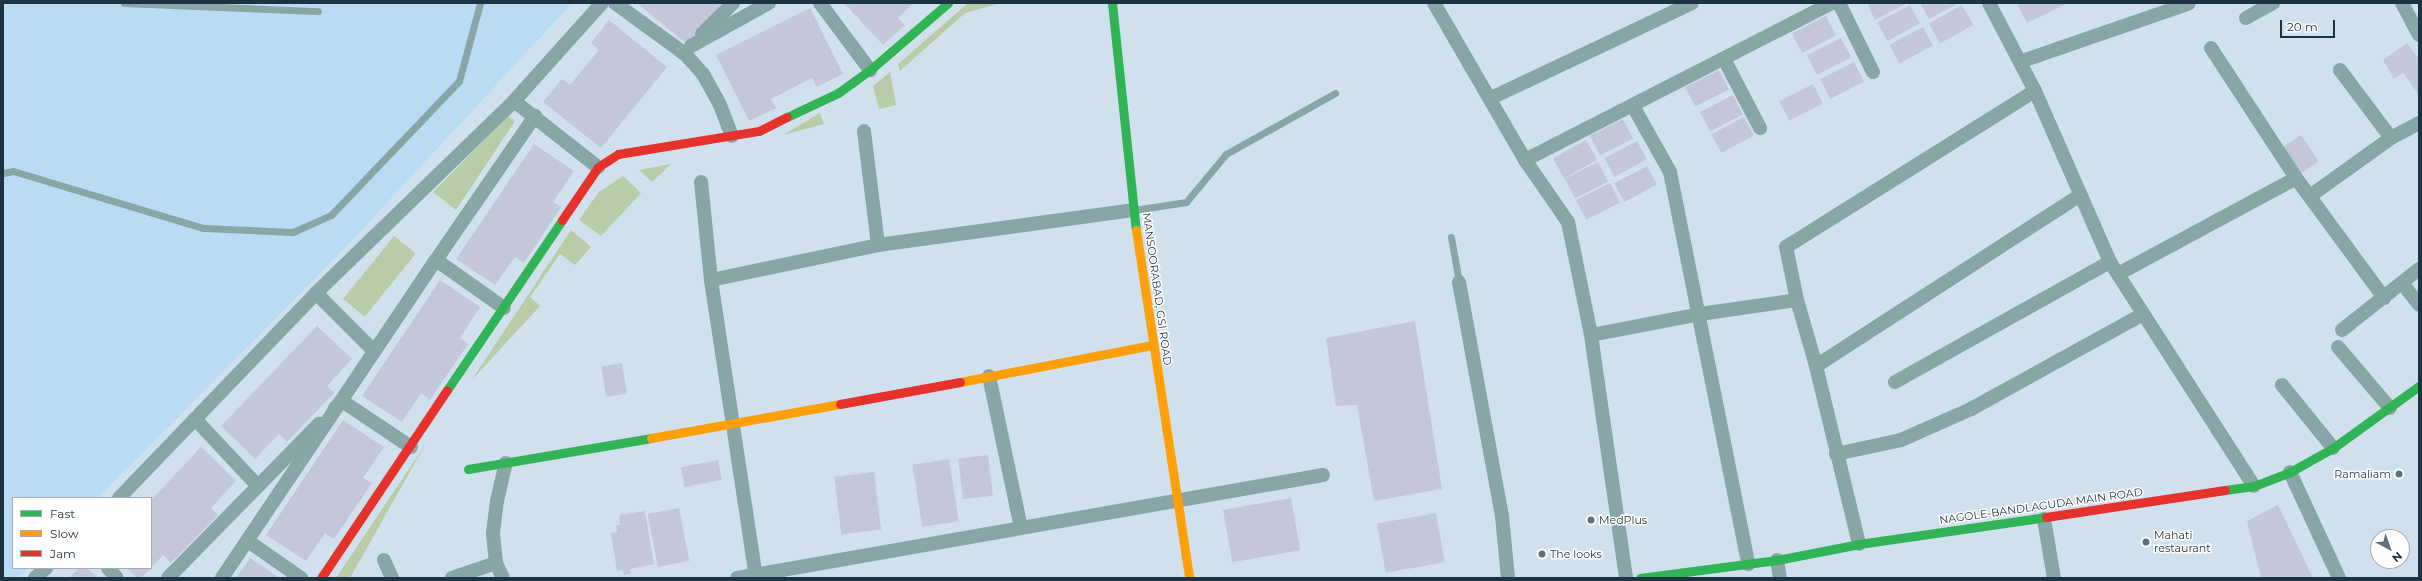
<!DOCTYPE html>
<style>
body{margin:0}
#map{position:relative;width:2422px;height:581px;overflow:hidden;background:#d0e1ed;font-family:Montserrat,sans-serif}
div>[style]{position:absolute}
.built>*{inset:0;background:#b9dcf4}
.green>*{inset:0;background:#bacba7;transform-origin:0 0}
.building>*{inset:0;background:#c3c7d7;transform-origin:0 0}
.lane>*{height:7px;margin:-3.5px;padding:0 3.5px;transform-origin:3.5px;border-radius:3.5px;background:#88a6a5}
.street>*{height:14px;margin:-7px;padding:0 7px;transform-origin:7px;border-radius:7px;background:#88a6a5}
.fast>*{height:9px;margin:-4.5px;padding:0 4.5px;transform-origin:4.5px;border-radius:4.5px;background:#30b455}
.slow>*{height:9px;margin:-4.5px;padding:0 4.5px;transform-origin:4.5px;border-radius:4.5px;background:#ff9f0a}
.jam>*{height:9px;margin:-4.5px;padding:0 4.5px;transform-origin:4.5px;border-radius:4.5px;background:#e5322d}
.dots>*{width:11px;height:11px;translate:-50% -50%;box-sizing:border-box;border:2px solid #fefefe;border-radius:50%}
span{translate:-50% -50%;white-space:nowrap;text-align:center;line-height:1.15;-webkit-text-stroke:3px #fefefe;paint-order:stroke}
.street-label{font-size:11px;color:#1d3342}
.poi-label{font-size:11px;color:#1d3342}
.right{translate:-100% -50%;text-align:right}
.left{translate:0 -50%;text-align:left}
.frame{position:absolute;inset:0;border:4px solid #1d3342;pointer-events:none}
.legend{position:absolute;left:12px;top:497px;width:140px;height:72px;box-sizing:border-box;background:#fefefe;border:1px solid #a4adb3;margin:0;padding:5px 7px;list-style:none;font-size:12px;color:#1d3342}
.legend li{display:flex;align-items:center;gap:8px;height:20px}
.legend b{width:20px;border:1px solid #a4adb3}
.north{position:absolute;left:2370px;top:529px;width:40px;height:40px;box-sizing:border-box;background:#fefefe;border:1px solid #a4adb3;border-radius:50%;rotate:139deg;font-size:11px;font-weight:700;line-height:16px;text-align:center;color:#1d3342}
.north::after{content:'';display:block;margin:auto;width:14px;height:18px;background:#5c707e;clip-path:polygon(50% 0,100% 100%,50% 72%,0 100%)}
.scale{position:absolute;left:2280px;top:20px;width:55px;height:18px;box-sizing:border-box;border:2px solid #1d3342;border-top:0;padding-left:5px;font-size:12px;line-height:14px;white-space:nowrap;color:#1d3342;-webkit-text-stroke:3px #fefefe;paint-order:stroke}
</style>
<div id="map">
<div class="built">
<div style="clip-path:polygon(3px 3px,572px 3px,348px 245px,98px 498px,13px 498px,13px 568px,29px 568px,18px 578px,3px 578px)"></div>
</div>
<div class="green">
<div style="clip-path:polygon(968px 3px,1001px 3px,965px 13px,900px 71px,898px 64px)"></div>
<div style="clip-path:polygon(890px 72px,896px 105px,879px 109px,873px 86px)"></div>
<div style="clip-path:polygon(820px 113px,824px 124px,783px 135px)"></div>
<div style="clip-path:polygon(508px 116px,515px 121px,456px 210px,433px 192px)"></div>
<div style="clip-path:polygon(671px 164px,652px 182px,639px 170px)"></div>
<div style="clip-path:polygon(623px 176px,641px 193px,601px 236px,579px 220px,599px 192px)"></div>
<div style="clip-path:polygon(571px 230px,591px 247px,575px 265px,560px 254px,530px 297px,540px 306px,471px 381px)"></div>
<div style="left:394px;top:236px;width:28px;height:81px;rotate:39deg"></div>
<div style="clip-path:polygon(425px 445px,350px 578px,336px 578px)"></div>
</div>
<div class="building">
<div style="clip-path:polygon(637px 3px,722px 3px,688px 45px)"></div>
<div style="clip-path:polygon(844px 3px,914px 3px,898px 18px,905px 25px,883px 45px)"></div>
<div style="clip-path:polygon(1867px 3px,1907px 3px,1875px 20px)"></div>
<div style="clip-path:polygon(1920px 3px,1959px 3px,1929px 19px)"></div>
<div style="clip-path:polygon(2017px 3px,2068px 3px,2027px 23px)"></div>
<div style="left:1910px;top:5px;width:21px;height:37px;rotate:62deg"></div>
<div style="left:1962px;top:5px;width:23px;height:38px;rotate:61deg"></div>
<div style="clip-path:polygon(810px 8px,843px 74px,817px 87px,812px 78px,771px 99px,776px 108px,749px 121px,716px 55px)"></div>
<div style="left:1826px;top:16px;width:22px;height:38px;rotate:63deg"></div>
<div style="clip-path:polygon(609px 20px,667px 67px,601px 148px,543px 102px,562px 79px,570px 85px,599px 50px,591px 43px)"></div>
<div style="left:1923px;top:27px;width:21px;height:38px;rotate:62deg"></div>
<div style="left:1841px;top:38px;width:22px;height:38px;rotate:63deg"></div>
<div style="clip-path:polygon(2407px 43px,2419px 59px,2419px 95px,2403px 73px,2394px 79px,2383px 60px)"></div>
<div style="left:1854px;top:62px;width:22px;height:38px;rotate:63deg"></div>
<div style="left:1719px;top:70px;width:22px;height:38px;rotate:63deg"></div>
<div style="left:1813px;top:84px;width:22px;height:38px;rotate:63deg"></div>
<div style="left:1733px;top:95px;width:22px;height:37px;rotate:63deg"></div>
<div style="left:1744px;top:117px;width:21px;height:37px;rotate:62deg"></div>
<div style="left:1623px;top:119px;width:22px;height:37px;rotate:63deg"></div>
<div style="left:2301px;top:135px;width:32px;height:22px;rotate:56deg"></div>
<div style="left:1586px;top:140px;width:23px;height:38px;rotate:61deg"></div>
<div style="left:1637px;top:141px;width:21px;height:37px;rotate:62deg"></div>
<div style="clip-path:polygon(534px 144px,574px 171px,553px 202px,561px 207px,524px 263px,515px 257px,495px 285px,456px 259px)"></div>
<div style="left:1598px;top:162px;width:22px;height:37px;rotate:63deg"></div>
<div style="left:1647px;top:166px;width:21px;height:37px;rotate:62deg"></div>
<div style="left:1610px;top:183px;width:22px;height:38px;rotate:63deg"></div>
<div style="clip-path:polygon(440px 280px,480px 307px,460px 338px,468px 344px,430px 400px,421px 393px,402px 422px,362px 396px)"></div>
<div style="clip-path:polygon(1415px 321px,1442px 489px,1374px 501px,1357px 405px,1336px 406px,1326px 338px)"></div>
<div style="clip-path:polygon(317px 326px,352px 359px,327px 386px,334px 393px,287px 442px,279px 434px,255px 459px,221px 426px)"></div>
<div style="left:622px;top:363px;width:31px;height:21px;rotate:81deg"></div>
<div style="clip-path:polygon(343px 420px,384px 447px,363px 478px,372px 483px,334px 539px,325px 533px,306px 561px,266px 535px)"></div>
<div style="clip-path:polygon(201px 447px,236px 481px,211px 508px,218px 515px,171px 563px,163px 555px,151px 568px,151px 500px)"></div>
<div style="left:988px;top:455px;width:41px;height:30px;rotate:83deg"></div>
<div style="left:949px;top:459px;width:63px;height:37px;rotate:81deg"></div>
<div style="left:718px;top:460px;width:20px;height:38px;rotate:79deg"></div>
<div style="left:874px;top:472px;width:58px;height:40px;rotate:83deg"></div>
<div style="left:1291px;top:498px;width:53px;height:69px;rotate:80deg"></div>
<div style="clip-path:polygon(2278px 505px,2313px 578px,2261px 578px,2247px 521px)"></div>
<div style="left:679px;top:508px;width:54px;height:32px;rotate:79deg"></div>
<div style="clip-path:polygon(645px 511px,654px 564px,630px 569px,631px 574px,624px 575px,623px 570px,617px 571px,611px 533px,617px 532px,616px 525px,620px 525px,619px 515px)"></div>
<div style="left:1436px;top:513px;width:50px;height:60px;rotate:80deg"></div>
<div style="clip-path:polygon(250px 558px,280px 578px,236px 578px)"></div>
<div style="clip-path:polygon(79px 568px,87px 568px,98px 578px,69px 578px)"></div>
<div style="clip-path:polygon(127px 568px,151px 568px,141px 578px,137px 578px)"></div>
</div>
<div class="lane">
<div style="left:124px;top:3px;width:194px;rotate:2.4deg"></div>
<div style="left:3px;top:173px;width:10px;rotate:-11deg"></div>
<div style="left:13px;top:171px;width:198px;rotate:16.7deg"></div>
<div style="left:203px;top:228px;width:90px;rotate:2.5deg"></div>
<div style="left:293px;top:232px;width:42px;rotate:-24.1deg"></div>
<div style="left:331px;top:215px;width:185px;rotate:-46.3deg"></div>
<div style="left:459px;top:81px;width:81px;rotate:-74.9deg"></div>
<div style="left:1134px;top:210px;width:53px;rotate:-8.7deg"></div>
<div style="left:1186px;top:202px;width:62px;rotate:-50.2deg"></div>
<div style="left:1226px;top:154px;width:125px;rotate:-29.2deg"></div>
<div style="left:1451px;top:237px;width:46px;rotate:79.9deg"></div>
</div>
<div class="street">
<div style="left:615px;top:3px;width:87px;rotate:36.1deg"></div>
<div style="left:685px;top:54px;width:27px;rotate:48deg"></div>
<div style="left:703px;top:74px;width:35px;rotate:61deg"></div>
<div style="left:720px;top:105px;width:33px;rotate:69deg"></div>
<div style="left:820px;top:3px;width:84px;rotate:53.3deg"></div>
<div style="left:1434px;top:3px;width:181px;rotate:59.9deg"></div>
<div style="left:1525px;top:160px;width:75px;rotate:55.3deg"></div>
<div style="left:1568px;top:222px;width:115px;rotate:78.5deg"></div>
<div style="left:1591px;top:335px;width:246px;rotate:81.8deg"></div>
<div style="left:1839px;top:3px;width:77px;rotate:63.8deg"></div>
<div style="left:1989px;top:3px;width:99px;rotate:62.4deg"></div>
<div style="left:2035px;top:91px;width:187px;rotate:66.3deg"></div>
<div style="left:2110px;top:262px;width:266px;rotate:57.3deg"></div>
<div style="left:2402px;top:3px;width:36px;rotate:62deg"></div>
<div style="left:2246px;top:18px;width:31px;rotate:-29deg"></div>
<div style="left:702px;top:34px;width:44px;rotate:-45deg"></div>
<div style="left:691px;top:46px;width:89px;rotate:-28.9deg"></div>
<div style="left:2211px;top:48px;width:155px;rotate:56.8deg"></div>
<div style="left:2296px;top:178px;width:149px;rotate:53.7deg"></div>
<div style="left:1724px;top:59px;width:78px;rotate:62.4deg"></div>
<div style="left:2022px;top:61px;width:176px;rotate:-19deg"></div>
<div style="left:2340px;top:70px;width:85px;rotate:53.1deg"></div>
<div style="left:1491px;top:98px;width:222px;rotate:-25.3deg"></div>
<div style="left:514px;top:101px;width:107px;rotate:38.2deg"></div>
<div style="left:1633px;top:106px;width:76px;rotate:60.7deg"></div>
<div style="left:1670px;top:172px;width:400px;rotate:78.7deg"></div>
<div style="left:864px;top:131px;width:115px;rotate:83deg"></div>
<div style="left:1525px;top:160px;width:345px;rotate:-27.1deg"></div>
<div style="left:701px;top:182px;width:99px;rotate:84.2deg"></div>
<div style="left:711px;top:280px;width:301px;rotate:81.4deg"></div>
<div style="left:2310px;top:196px;width:100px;rotate:-35.6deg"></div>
<div style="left:2391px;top:138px;width:32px;rotate:-28deg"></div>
<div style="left:436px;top:260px;width:175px;rotate:-55.5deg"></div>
<div style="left:2118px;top:274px;width:202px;rotate:-28.3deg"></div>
<div style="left:711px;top:280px;width:171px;rotate:-11.8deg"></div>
<div style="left:878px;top:245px;width:257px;rotate:-7.8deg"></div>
<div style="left:1459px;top:282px;width:238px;rotate:79.6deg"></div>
<div style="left:1502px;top:516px;width:62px;rotate:84.5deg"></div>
<div style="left:2402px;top:283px;width:28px;rotate:52deg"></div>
<div style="left:316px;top:293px;width:82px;rotate:45deg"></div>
<div style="left:1797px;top:300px;width:54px;rotate:-101.7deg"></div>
<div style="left:1786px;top:247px;width:294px;rotate:-32.1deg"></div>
<div style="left:2342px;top:330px;width:98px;rotate:-38.4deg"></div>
<div style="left:1591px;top:335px;width:111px;rotate:-10.9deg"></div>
<div style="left:1700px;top:314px;width:98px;rotate:-8.2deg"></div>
<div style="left:1797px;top:300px;width:69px;rotate:73.9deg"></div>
<div style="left:1816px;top:366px;width:183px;rotate:76.4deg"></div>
<div style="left:2338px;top:347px;width:80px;rotate:49.6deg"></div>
<div style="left:1816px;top:366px;width:315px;rotate:-32.9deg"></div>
<div style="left:989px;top:376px;width:155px;rotate:78.1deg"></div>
<div style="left:1895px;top:382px;width:246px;rotate:-29.2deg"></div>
<div style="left:2282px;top:385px;width:81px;rotate:51deg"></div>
<div style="left:335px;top:408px;width:10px;rotate:-45deg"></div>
<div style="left:342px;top:401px;width:83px;rotate:33.7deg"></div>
<div style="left:195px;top:419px;width:91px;rotate:46.8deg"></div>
<div style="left:1836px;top:454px;width:66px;rotate:-12.2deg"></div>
<div style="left:1901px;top:440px;width:77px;rotate:-23.9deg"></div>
<div style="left:1971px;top:409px;width:196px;rotate:-28.9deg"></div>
<div style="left:2290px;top:472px;width:117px;rotate:65.2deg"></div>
<div style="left:119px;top:498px;width:284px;rotate:-46.1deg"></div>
<div style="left:316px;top:293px;width:276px;rotate:-44.1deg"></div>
<div style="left:514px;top:101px;width:132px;rotate:-48.1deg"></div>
<div style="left:2044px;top:519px;width:60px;rotate:80.4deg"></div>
<div style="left:248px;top:541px;width:65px;rotate:34.9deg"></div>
<div style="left:384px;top:560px;width:20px;rotate:66deg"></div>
<div style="left:1777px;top:560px;width:18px;rotate:81deg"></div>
<div style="left:108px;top:568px;width:13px;rotate:48deg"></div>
<div style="left:35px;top:578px;width:15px;rotate:-42deg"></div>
<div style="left:168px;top:578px;width:216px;rotate:-45.6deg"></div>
<div style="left:222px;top:578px;width:383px;rotate:-56.1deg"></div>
<div style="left:436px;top:260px;width:83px;rotate:35.2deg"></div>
<div style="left:452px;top:578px;width:46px;rotate:-18.8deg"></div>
<div style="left:503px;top:578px;width:17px;rotate:-115deg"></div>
<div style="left:496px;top:563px;width:30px;rotate:-96deg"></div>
<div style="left:493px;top:533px;width:32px;rotate:-83deg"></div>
<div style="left:497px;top:501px;width:39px;rotate:-77deg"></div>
<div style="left:737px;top:578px;width:595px;rotate:-9.97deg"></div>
</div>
<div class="fast">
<div style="left:1112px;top:3px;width:228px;rotate:84deg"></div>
<div style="left:787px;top:117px;width:56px;rotate:-25.2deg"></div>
<div style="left:838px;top:93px;width:39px;rotate:-36deg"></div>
<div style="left:870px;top:70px;width:103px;rotate:-40.7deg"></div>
<div style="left:447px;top:390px;width:205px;rotate:-55.9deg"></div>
<div style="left:468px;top:469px;width:186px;rotate:-9.6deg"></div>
<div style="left:2225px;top:490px;width:29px;rotate:-8deg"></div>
<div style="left:2254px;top:486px;width:39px;rotate:-21deg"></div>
<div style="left:2290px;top:472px;width:49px;rotate:-29.2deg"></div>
<div style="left:2333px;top:448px;width:106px;rotate:-35.8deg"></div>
<div style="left:1640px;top:578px;width:138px;rotate:-7.5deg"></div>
<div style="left:1777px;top:560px;width:84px;rotate:-11deg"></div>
<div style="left:1859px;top:544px;width:189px;rotate:-8.2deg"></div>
</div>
<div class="slow">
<div style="left:1136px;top:230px;width:352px;rotate:81.3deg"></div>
<div style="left:960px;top:382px;width:197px;rotate:-10.9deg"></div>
<div style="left:651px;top:438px;width:192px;rotate:-10.2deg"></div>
</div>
<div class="jam">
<div style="left:562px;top:220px;width:64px;rotate:-55.8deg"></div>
<div style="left:598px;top:167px;width:24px;rotate:-33deg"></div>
<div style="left:618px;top:154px;width:143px;rotate:-9.3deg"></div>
<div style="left:759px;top:131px;width:31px;rotate:-27deg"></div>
<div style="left:840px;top:404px;width:122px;rotate:-10.4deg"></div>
<div style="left:2046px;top:517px;width:181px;rotate:-8.6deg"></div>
<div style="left:321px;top:578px;width:226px;rotate:-56.2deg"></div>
</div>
<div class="dots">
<div style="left:2399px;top:474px;background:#5c707e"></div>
<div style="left:1591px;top:520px;background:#5c707e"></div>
<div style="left:2146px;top:542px;background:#5c707e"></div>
<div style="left:1542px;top:554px;background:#5c707e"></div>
</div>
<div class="street-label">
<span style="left:1157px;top:289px;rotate:82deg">MANSOORABAD, GSI ROAD</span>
<span style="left:2041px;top:506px;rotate:-8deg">NAGOLE-BANDLAGUDA MAIN ROAD</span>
</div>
<div class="poi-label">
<span class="right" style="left:2391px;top:474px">Ramaliam</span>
<span class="left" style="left:1599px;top:520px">MedPlus</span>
<span class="left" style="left:2154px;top:542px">Mahati<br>restaurant</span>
<span class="left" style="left:1550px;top:554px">The looks</span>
</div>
<div class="frame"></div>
<ul class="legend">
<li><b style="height:5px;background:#30b455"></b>Fast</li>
<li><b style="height:5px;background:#ff9f0a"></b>Slow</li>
<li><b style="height:5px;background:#e5322d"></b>Jam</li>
</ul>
<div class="north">N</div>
<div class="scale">20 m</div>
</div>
